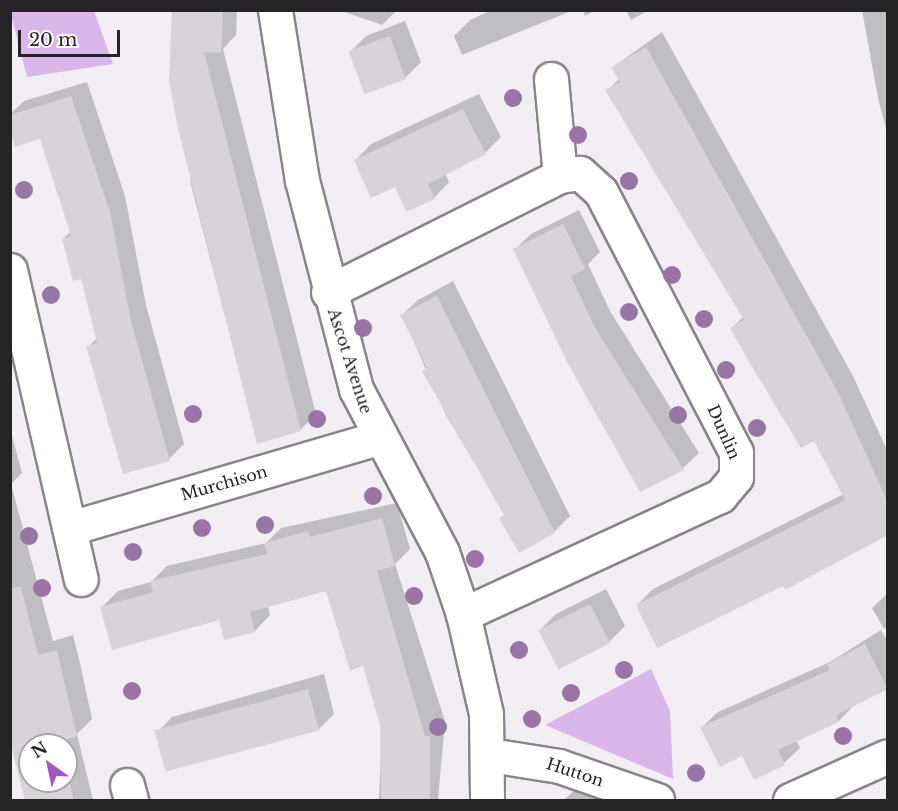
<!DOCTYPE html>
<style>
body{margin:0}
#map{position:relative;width:898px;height:811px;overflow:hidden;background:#f2eef4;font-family:"Libre Baskerville",serif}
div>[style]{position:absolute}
.green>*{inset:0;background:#dab7ea}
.shadow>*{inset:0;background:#0003}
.building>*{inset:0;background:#d7d3d9;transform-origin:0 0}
.roads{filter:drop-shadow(2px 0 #89858a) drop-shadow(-2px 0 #89858a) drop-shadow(0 2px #89858a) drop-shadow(0 -2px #89858a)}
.street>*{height:33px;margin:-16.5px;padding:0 16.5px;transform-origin:16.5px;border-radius:16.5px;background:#fff}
.trees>*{width:18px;height:18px;margin:-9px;border-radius:50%;background:#9875a5}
span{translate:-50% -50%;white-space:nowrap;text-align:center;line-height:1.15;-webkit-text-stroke:5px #fff;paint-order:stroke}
.street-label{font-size:16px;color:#252326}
.frame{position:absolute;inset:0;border:12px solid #252326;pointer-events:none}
.north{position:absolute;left:18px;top:733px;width:60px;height:60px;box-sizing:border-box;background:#fff;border:2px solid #a8a7a8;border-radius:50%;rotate:327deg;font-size:16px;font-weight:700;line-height:24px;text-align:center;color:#252326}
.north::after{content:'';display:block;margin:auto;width:21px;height:27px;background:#a554c5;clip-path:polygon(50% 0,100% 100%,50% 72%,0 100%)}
.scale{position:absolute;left:18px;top:30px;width:102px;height:27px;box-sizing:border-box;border:3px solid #252326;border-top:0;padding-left:8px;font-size:18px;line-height:21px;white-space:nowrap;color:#252326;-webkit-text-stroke:4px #fff;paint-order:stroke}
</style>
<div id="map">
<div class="green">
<div style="clip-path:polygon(10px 11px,94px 11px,113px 64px,27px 77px)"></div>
<div style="clip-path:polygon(651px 669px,670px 711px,673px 779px,545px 725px)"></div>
</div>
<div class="shadow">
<div style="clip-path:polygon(174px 10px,237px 10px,236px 35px,223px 49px,316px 414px,300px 430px,258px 443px,191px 185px)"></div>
<div style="clip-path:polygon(339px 10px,397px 10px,382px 25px)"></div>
<div style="clip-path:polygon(492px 10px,574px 10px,462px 55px,454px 36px,470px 20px)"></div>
<div style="clip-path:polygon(583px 10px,596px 10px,585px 16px)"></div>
<div style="clip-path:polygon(626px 10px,649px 10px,631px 20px)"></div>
<div style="clip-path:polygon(862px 10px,888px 10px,888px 137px,878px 98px)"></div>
<div style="clip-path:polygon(405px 21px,421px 62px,405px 78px,350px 52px,366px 36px)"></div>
<div style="clip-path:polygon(662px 32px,853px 376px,888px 452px,888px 534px,784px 584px,637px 605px,653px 589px,844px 494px,815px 439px,732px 328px,743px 317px,607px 91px,619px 79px,613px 67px)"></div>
<div style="clip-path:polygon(87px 82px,125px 196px,146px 305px,184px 444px,169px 459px,88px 347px,97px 338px,82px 278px,63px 239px,71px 231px,41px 137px,10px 125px,10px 114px,24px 101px)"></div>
<div style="clip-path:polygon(479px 94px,501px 137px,485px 153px,445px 173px,449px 182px,434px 198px,396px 185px,356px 160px,371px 144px)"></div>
<div style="clip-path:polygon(579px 210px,600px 252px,588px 264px,610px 311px,699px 453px,683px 468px,641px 490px,515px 249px,531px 234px)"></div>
<div style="clip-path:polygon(453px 281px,570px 516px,554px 532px,505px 514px,446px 415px,402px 315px,418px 300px)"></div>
<div style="clip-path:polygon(evenodd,10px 428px,22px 473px,11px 484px,53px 641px,73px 635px,80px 663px,92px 719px,77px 734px,93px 800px,26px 800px,10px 735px,10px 428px,30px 745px,66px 745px,66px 781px,30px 781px,30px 745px)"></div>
<div style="clip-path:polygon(397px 503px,410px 549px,395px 564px,445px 721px,438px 800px,379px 800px,382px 724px,364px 665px,327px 589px,268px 606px,270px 615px,255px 631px,225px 638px,220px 618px,102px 607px,118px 591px,151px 582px,167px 566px,266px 543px,281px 528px)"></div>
<div style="clip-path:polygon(606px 589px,625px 626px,609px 642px,540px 630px,556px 614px)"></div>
<div style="clip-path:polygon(888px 593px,888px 627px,884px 629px,872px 608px)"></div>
<div style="clip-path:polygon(881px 630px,888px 642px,888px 687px,854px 705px,839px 721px,796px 740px,800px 748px,784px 763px,755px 778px,743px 754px,702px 727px,718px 712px,830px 662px)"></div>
<div style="clip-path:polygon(324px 674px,334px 714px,318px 730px,157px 733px,172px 717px)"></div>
<div style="clip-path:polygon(577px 788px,613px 800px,564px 800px)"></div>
</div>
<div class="building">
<div style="clip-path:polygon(172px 10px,223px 10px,221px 53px,204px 52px,301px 431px,257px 444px,178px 129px,169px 80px)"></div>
<div style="left:390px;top:36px;width:46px;height:44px;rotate:70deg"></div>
<div style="clip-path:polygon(646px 47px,838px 392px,888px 503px,888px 535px,785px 590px,783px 586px,657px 648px,636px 605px,845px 500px,814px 441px,801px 448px,745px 355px,730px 328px,744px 320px,605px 90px,620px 82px,611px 67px)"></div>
<div style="clip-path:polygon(71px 96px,110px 212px,131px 321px,170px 461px,123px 474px,86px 346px,97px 343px,81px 279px,73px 281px,62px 239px,71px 236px,40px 139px,15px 147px,10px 130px,10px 115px)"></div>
<div style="clip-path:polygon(463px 109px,486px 154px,428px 184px,435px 199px,406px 212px,395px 187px,371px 198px,354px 160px)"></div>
<div style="clip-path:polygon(563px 224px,585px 269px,571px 276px,594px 326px,684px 470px,640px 492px,567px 362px,513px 249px)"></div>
<div style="clip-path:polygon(437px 296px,555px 533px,519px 553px,499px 518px,504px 515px,422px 371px,427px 368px,400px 315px)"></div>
<div style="clip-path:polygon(382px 518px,395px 566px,377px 571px,425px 736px,430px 736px,430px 801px,381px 801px,380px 725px,363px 666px,350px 671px,326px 591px,250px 612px,255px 632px,224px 640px,219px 620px,112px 650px,100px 607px,153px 592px,150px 581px,267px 554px,264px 543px,308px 531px,310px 537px)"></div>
<div style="clip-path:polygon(21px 587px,38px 655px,57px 650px,77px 736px,60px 741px,61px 745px,30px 745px,30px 781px,66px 781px,66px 766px,74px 801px,25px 801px,10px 741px,10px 588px)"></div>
<div style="left:590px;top:604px;width:44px;height:58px;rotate:63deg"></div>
<div style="clip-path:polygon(865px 644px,888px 689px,836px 715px,839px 722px,778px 750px,785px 765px,754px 780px,742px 756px,720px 767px,700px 727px,830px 670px,827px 664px)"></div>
<div style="left:308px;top:689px;width:43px;height:159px;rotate:75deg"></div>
</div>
<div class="roads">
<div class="street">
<div style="left:275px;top:10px;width:172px;rotate:81deg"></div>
<div style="left:302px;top:180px;width:216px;rotate:75.5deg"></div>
<div style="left:356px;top:389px;width:184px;rotate:62.2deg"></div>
<div style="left:442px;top:552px;width:65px;rotate:71.3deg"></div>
<div style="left:463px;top:614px;width:103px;rotate:77deg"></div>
<div style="left:486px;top:714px;width:86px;rotate:89.3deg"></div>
<div style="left:551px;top:79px;width:97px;rotate:84.7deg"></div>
<div style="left:10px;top:270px;width:317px;rotate:77.1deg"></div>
<div style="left:328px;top:292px;width:259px;rotate:-26.6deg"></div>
<div style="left:560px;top:176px;width:20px;rotate:-9deg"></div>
<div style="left:580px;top:173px;width:28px;rotate:42deg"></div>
<div style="left:601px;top:192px;width:293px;rotate:62.6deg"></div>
<div style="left:736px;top:452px;width:25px;rotate:90deg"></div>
<div style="left:736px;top:477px;width:25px;rotate:130deg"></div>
<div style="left:720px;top:496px;width:283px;rotate:155.3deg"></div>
<div style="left:70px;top:528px;width:320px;rotate:-16.3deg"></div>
<div style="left:490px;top:755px;width:70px;rotate:9.1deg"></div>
<div style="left:559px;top:766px;width:104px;rotate:19.1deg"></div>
<div style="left:127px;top:785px;width:16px;rotate:75deg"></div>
<div style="left:790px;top:800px;width:107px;rotate:-24.2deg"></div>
</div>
</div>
<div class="trees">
<div style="left:513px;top:98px"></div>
<div style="left:578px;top:135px"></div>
<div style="left:629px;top:181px"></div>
<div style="left:24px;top:190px"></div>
<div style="left:672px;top:275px"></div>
<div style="left:51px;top:295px"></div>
<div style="left:629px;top:312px"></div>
<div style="left:704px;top:319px"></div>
<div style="left:363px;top:328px"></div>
<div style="left:726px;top:370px"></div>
<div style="left:193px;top:414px"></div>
<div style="left:678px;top:415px"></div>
<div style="left:317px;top:419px"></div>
<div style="left:757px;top:428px"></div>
<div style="left:373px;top:496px"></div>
<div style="left:265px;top:525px"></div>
<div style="left:202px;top:528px"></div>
<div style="left:29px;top:536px"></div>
<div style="left:133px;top:552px"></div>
<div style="left:475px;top:559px"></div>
<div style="left:42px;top:588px"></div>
<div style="left:414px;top:596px"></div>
<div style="left:519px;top:650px"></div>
<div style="left:624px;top:670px"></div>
<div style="left:132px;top:691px"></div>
<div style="left:571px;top:693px"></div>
<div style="left:532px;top:719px"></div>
<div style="left:438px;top:727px"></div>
<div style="left:843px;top:736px"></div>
<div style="left:696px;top:773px"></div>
</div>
<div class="street-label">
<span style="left:350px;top:361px;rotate:72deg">Ascot Avenue</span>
<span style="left:724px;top:432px;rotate:66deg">Dunlin</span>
<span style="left:224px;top:483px;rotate:-16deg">Murchison</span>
<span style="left:575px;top:772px;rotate:18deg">Hutton</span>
</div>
<div class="frame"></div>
<div class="north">N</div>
<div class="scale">20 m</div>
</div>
